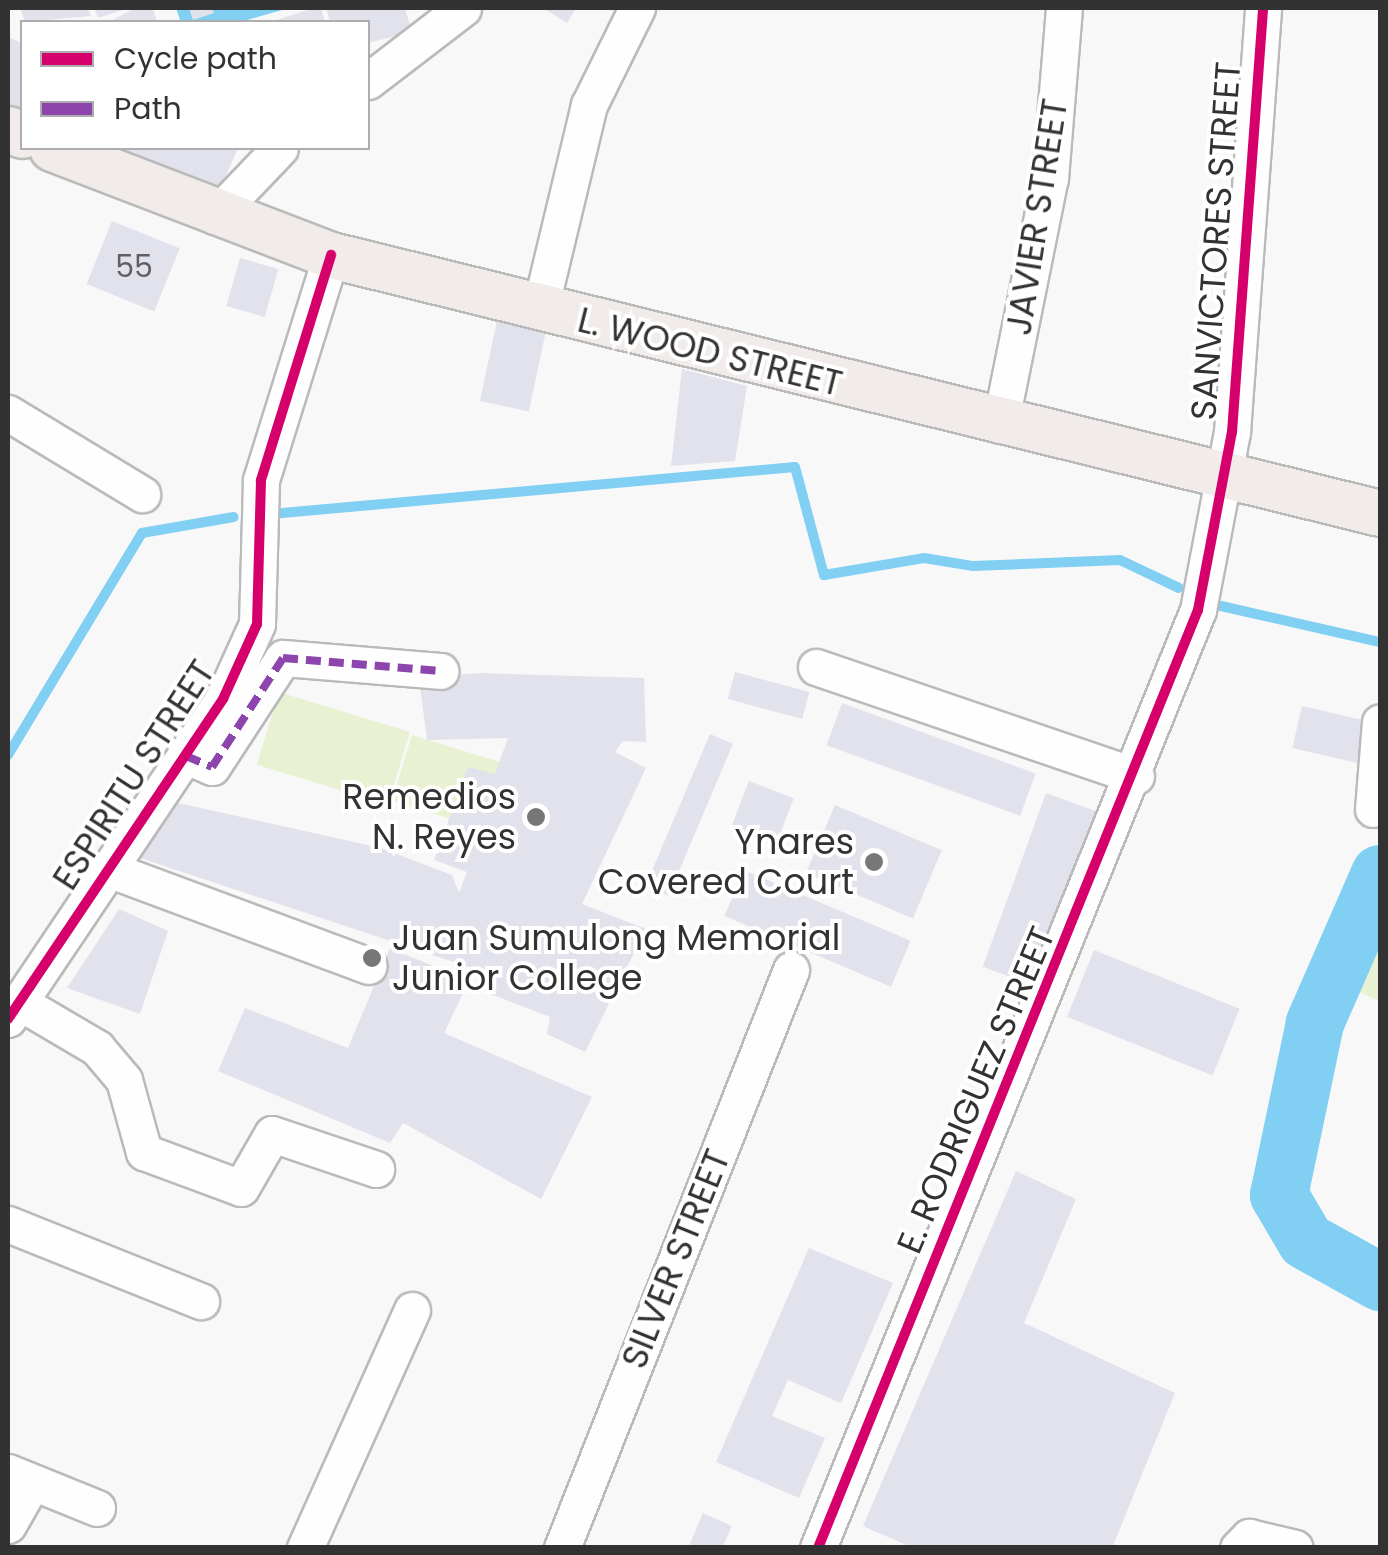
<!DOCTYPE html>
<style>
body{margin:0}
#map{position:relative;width:1388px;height:1555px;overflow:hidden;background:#f8f8f9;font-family:Poppins,sans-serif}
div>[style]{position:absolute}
.green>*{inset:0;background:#e8f2d2;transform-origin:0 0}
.water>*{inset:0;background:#81cff2}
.stream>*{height:10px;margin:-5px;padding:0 5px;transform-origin:5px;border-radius:5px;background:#81cff2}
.river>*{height:58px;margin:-29px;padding:0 29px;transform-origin:29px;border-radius:29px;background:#81cff2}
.building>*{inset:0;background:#e2e2ed;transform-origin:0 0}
.roads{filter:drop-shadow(2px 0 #bababa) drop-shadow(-2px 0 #bababa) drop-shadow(0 2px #bababa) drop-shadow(0 -2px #bababa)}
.minor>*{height:35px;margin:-17.5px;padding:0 17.5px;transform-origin:17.5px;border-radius:17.5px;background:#fefefe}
.major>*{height:45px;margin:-22.5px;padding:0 22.5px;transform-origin:22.5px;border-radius:22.5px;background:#f1ece9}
.quiet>*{height:8px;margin-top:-4px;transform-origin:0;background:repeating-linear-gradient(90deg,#8e44ad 0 15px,transparent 0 23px)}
.cycleway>*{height:10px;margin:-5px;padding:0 5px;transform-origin:5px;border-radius:5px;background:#d6006c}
.dots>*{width:28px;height:28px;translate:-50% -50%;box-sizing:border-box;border:5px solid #fff;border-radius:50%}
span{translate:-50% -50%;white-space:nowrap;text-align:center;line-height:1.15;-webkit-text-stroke:8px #fff;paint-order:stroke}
.number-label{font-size:30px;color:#5f5f62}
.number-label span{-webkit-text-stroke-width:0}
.street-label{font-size:35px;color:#323233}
.poi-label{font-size:35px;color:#323233}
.right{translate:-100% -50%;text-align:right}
.left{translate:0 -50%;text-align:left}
.frame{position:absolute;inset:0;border:10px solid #323233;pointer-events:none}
.legend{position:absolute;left:20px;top:20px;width:350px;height:130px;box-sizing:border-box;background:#fff;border:2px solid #adadad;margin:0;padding:12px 18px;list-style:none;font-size:30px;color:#323233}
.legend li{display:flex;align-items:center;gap:20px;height:50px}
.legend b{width:50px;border:2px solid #adadad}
</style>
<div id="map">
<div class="green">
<div style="left:279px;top:692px;width:137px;height:76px;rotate:17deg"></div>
<div style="left:412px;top:735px;width:99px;height:69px;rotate:17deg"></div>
<div style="clip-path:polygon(1380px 918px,1380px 1001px,1356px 991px)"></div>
</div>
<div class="water">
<div style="clip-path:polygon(176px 8px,289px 8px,240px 22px,180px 20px)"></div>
</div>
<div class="stream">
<div style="left:271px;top:514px;width:526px;rotate:-5.13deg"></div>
<div style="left:795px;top:467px;width:112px;rotate:75deg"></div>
<div style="left:824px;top:575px;width:101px;rotate:-9.6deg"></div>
<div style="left:924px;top:558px;width:50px;rotate:9.3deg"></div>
<div style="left:973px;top:566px;width:147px;rotate:-2.3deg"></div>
<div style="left:1120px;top:560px;width:65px;rotate:25.4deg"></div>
<div style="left:1221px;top:606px;width:163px;rotate:12.8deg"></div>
<div style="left:8px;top:755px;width:259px;rotate:-58.9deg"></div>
<div style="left:142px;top:533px;width:93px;rotate:-9.9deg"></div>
</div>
<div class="river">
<div style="left:1380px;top:874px;width:163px;rotate:113.6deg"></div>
<div style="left:1315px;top:1023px;width:176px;rotate:101.8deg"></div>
<div style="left:1279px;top:1195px;width:53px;rotate:59.6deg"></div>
<div style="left:1306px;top:1241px;width:85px;rotate:29deg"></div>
</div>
<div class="building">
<div style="clip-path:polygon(20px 8px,88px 8px,91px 16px,25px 22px)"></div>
<div style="clip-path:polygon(94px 8px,129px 8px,98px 18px)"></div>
<div style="clip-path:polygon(153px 8px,157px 22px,109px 22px,133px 9px)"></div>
<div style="clip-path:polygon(189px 8px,212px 8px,214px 13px,193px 20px)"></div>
<div style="clip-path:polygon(321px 8px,325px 22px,270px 22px,314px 8px)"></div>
<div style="clip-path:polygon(326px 8px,405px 8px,412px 32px,368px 43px,368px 22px,330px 22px)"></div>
<div style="clip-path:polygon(543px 8px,576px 8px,567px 23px)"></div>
<div style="clip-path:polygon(8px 37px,22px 43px,22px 110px,8px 104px)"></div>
<div style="clip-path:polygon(114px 148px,238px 148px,219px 192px)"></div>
<div style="left:112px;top:221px;width:73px;height:68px;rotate:22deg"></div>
<div style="left:240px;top:258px;width:40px;height:50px;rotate:16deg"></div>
<div style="left:498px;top:316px;width:50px;height:87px;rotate:12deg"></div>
<div style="clip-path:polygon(682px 369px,747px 386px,735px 461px,671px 466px)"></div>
<div style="left:735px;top:672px;width:77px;height:28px;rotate:15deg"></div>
<div style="clip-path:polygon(479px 673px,644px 678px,646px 742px,623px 741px,615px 752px,646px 768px,582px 904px,646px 929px,585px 1052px,547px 1034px,550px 1017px,483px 991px,490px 974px,131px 855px,169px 801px,381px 848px,452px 875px,459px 893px,467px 872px,434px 860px,468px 767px,495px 774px,508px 738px,427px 740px,419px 678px)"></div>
<div style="left:842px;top:703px;width:206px;height:45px;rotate:20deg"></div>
<div style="left:1302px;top:706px;width:68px;height:43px;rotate:13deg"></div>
<div style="left:710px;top:734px;width:25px;height:165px;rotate:23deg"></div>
<div style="left:749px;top:781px;width:48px;height:48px;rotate:21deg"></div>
<div style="left:1046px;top:793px;width:63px;height:185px;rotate:20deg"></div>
<div style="left:835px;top:805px;width:116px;height:74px;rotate:23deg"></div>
<div style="left:744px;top:870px;width:181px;height:50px;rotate:23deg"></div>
<div style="clip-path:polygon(119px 909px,168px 931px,140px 1014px,67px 988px)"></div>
<div style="clip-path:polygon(390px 948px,469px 981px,444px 1033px,592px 1097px,541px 1199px,403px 1123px,390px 1143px,218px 1071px,245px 1008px,348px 1048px)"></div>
<div style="left:1094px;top:950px;width:157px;height:72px;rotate:22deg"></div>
<div style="clip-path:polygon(1016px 1171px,1076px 1199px,1024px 1323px,1175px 1393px,1112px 1548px,913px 1548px,863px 1526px)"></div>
<div style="clip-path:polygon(809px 1248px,893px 1283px,841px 1403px,788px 1380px,772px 1416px,825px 1438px,799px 1498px,716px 1462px)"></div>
<div style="clip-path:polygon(703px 1513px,732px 1526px,722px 1548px,688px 1548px)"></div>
</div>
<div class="roads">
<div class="minor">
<div style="left:368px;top:81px;width:120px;rotate:-37.5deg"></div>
<div style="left:215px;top:216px;width:94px;rotate:-46.3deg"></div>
<div style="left:540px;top:309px;width:210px;rotate:-76.5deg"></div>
<div style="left:589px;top:105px;width:108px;rotate:-63.7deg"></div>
<div style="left:8px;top:413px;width:157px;rotate:31.2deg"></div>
<div style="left:1000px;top:425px;width:252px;rotate:-78.6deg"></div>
<div style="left:1050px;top:178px;width:171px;rotate:-85.3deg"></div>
<div style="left:816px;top:667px;width:338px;rotate:18.8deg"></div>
<div style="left:186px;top:756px;width:28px;rotate:23deg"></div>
<div style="left:212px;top:767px;width:130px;rotate:-56.9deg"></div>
<div style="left:283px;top:658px;width:158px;rotate:4.7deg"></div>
<div style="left:1373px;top:809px;width:87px;rotate:-85.4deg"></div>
<div style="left:108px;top:869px;width:278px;rotate:20.4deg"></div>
<div style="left:19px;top:1002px;width:91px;rotate:30.5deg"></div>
<div style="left:97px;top:1048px;width:42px;rotate:49.8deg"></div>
<div style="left:124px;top:1080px;width:75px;rotate:74.5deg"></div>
<div style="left:144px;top:1152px;width:103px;rotate:20.4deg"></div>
<div style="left:241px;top:1188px;width:62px;rotate:-60.1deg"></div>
<div style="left:272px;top:1134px;width:110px;rotate:18.6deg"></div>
<div style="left:8px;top:1019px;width:386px;rotate:-56.1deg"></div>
<div style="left:223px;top:699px;width:82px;rotate:-65.6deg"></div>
<div style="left:257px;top:624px;width:144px;rotate:-88.4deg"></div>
<div style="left:261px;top:480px;width:236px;rotate:-72.7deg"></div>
<div style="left:8px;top:1224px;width:208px;rotate:21.8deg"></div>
<div style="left:8px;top:1472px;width:96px;rotate:22deg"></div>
<div style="left:8px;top:1525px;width:48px;rotate:-60.3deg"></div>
<div style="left:305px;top:1548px;width:261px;rotate:-65.8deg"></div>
<div style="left:562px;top:1548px;width:622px;rotate:-68.39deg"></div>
<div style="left:818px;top:1548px;width:1012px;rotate:-67.95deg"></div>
<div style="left:1198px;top:610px;width:181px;rotate:-79.2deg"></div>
<div style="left:1232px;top:432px;width:425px;rotate:-85.8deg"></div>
<div style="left:1238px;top:1548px;width:16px;rotate:-45deg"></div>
<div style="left:1249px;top:1537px;width:47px;rotate:13.4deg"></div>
</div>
<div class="major">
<div style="left:8px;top:129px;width:15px;rotate:23deg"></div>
<div style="left:52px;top:148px;width:299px;rotate:21deg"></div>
<div style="left:331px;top:255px;width:1080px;rotate:13.82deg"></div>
</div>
</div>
<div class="quiet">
<div style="left:186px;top:756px;width:28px;rotate:23deg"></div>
<div style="left:212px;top:767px;width:130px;rotate:-56.9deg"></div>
<div style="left:283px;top:658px;width:158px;rotate:4.7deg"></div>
</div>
<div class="cycleway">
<div style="left:8px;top:1019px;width:386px;rotate:-56.1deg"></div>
<div style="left:223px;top:699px;width:82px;rotate:-65.6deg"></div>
<div style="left:257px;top:624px;width:144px;rotate:-88.4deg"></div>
<div style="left:261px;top:480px;width:236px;rotate:-72.7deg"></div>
<div style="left:818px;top:1548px;width:1012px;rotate:-67.95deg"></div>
<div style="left:1198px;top:610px;width:181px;rotate:-79.2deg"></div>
<div style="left:1232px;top:432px;width:425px;rotate:-85.8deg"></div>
</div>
<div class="dots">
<div style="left:536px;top:817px;background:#777778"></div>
<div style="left:874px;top:862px;background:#777778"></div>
<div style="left:372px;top:958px;background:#777778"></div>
</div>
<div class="number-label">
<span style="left:134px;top:267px">55</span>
</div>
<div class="street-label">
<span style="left:1037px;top:217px;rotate:-81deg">JAVIER STREET</span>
<span style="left:1216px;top:241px;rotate:-86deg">SANVICTORES STREET</span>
<span style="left:710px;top:352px;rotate:14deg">L. WOOD STREET</span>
<span style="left:134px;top:775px;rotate:-57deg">ESPIRITU STREET</span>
<span style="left:976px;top:1090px;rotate:-67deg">E. RODRIGUEZ STREET</span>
<span style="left:676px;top:1259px;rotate:-68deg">SILVER STREET</span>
</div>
<div class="poi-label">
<span class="right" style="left:516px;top:817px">Remedios<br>N. Reyes</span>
<span class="right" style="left:854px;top:862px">Ynares<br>Covered Court</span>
<span class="left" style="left:392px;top:958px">Juan Sumulong Memorial<br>Junior College</span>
</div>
<div class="frame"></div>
<ul class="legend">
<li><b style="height:12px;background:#d6006c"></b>Cycle path</li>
<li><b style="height:12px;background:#8e44ad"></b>Path</li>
</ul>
</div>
